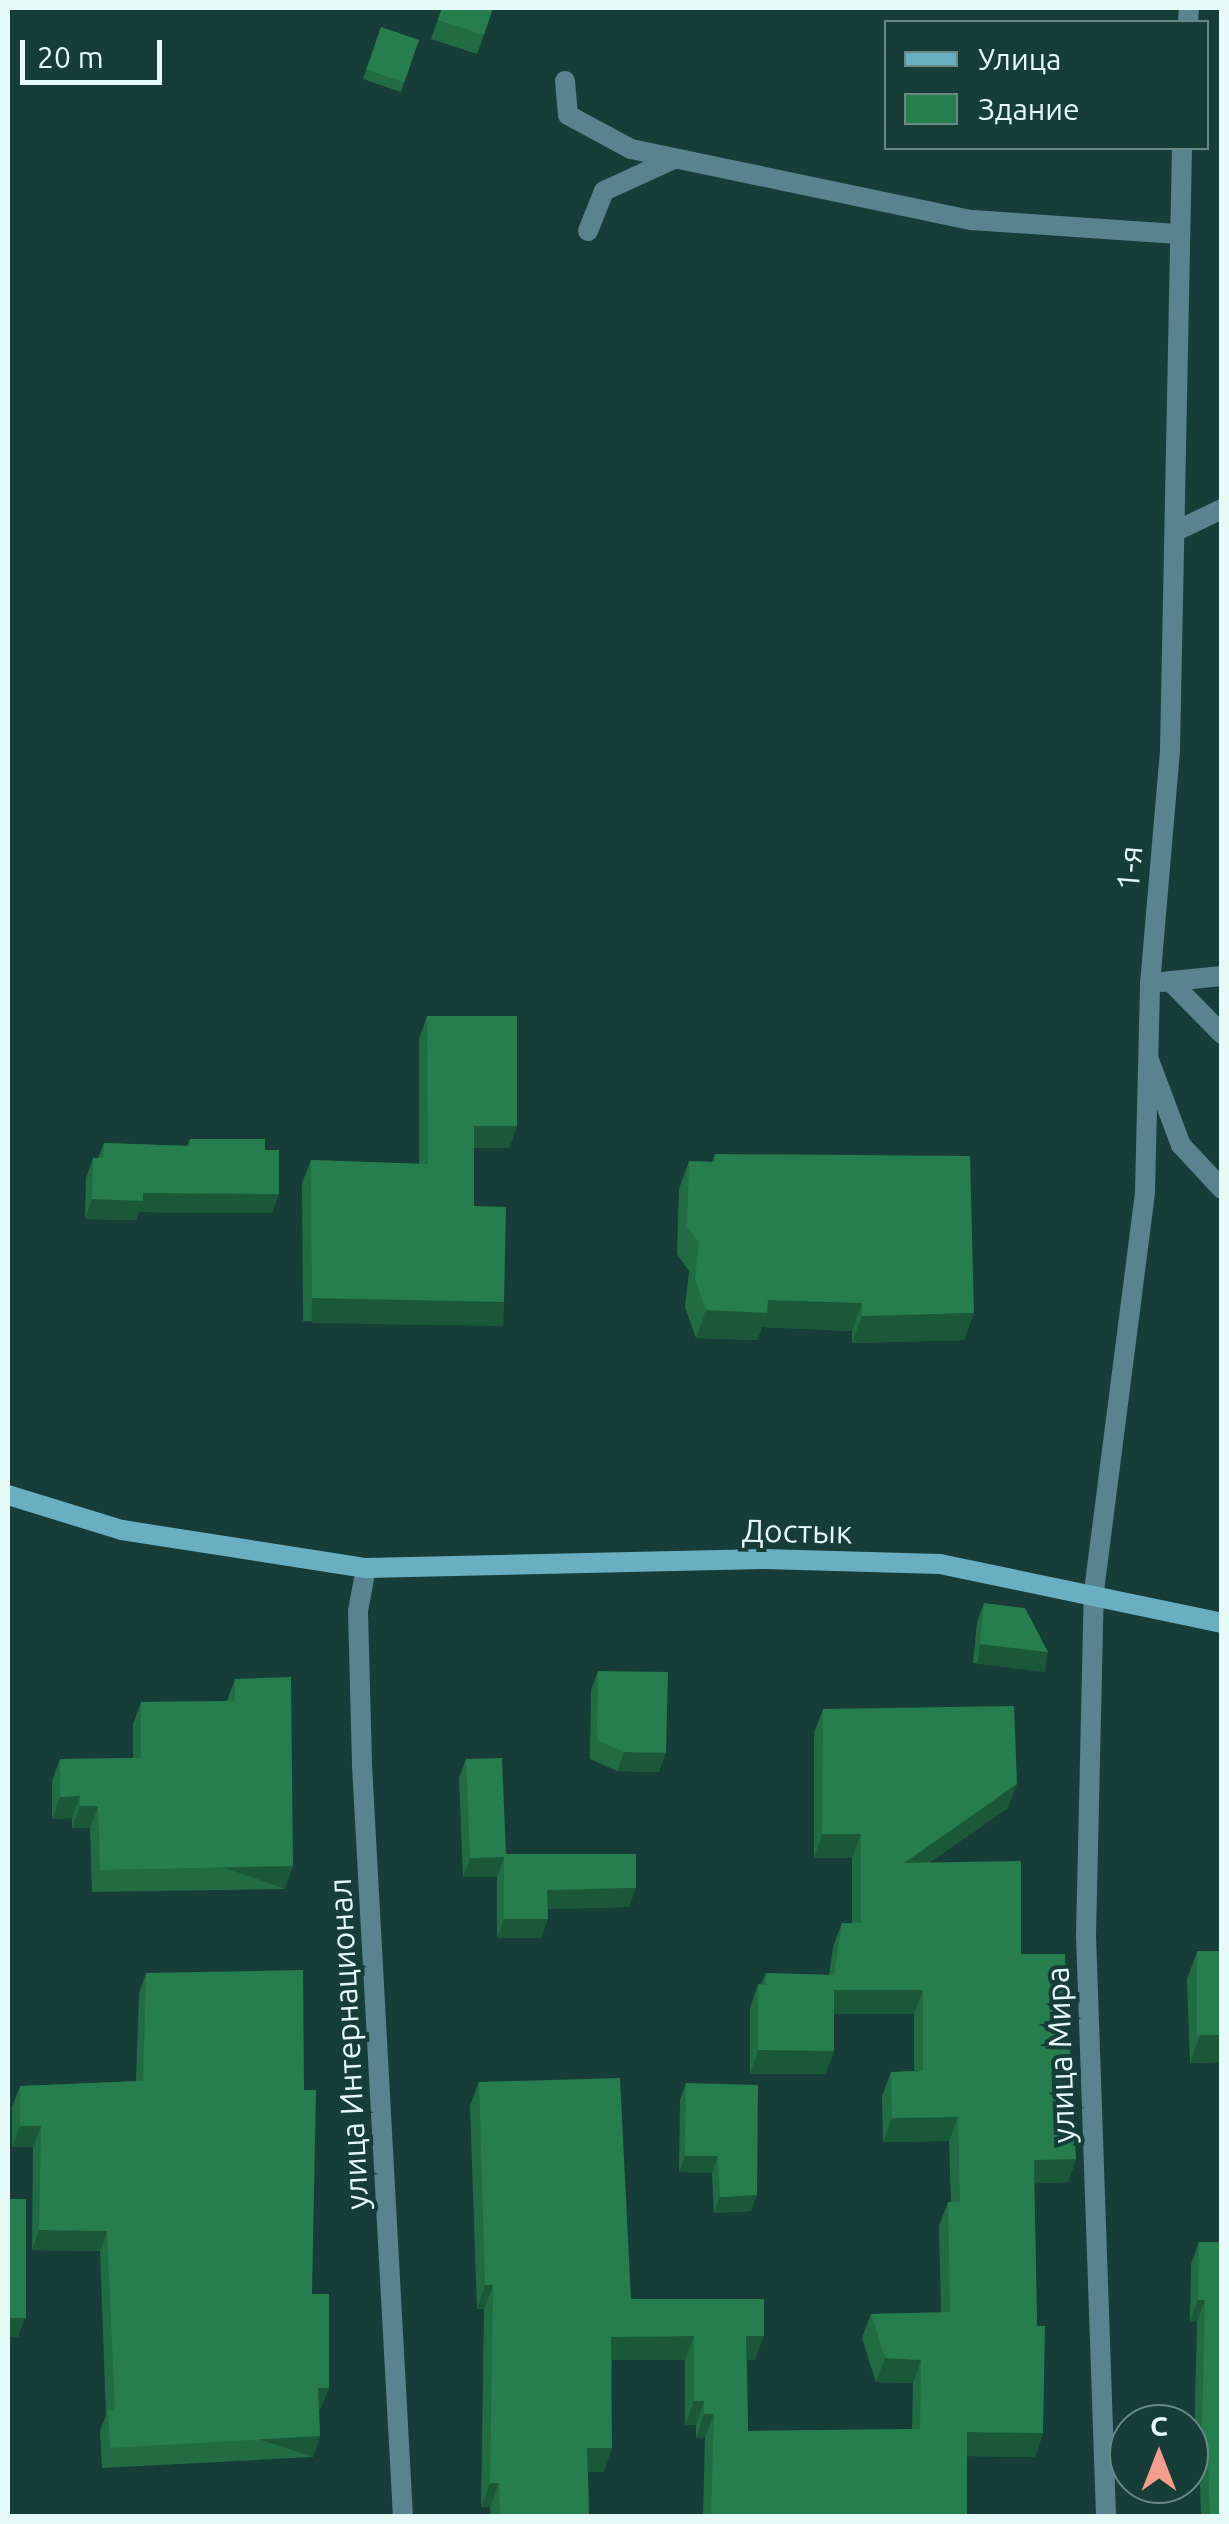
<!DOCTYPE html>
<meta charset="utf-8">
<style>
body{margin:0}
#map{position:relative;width:1229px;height:2524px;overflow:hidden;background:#173d39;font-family:Ubuntu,sans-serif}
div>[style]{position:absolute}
.lane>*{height:20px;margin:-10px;padding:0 10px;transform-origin:10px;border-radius:10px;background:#59838f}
.street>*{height:20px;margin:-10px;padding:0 10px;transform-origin:10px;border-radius:10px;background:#59838f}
.secondary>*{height:20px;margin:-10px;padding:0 10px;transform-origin:10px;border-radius:10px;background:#69aec1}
.wall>*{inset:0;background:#216c43;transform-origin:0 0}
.shaded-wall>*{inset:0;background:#1b5837;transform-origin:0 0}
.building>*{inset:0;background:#267d4e;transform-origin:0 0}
span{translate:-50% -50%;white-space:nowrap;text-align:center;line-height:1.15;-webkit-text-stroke:8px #173d39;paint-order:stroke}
.street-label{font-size:32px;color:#e6faf7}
.frame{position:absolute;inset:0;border:10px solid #e6faf7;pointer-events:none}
.legend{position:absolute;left:884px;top:20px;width:325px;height:130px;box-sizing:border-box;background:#173d39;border:2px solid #6a8985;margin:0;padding:12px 18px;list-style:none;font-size:30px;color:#e6faf7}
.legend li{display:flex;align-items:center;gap:20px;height:50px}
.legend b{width:50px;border:2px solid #6a8985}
.north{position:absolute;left:1109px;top:2404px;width:100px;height:100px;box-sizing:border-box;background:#173d39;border:2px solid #6a8985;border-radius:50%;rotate:0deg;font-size:28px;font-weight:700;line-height:40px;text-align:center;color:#e6faf7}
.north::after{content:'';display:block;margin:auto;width:35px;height:45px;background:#f49d8c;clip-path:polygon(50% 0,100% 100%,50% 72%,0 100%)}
.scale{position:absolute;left:20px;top:40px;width:142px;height:45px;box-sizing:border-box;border:5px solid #e6faf7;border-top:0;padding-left:12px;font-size:30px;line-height:35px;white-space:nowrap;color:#e6faf7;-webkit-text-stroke:8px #173d39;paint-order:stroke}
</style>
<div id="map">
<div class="lane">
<div style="left:1170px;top:981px;width:74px;rotate:45.5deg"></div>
<div style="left:1162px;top:982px;width:60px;rotate:-5.7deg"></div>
<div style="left:1149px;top:1060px;width:91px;rotate:69.4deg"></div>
<div style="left:1181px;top:1145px;width:60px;rotate:47deg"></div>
</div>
<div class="street">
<div style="left:1188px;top:22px;width:14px;rotate:-86deg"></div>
<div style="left:565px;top:81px;width:34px;rotate:85deg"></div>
<div style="left:568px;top:115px;width:72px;rotate:28.4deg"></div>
<div style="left:631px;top:149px;width:348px;rotate:11.8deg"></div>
<div style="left:972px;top:220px;width:206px;rotate:3.9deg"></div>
<div style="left:588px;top:231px;width:43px;rotate:-68.2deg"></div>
<div style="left:604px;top:191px;width:77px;rotate:-24.6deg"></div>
<div style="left:1176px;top:531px;width:51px;rotate:-25.6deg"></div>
<div style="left:366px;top:1568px;width:44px;rotate:100.5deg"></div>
<div style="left:358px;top:1611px;width:154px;rotate:88.5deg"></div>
<div style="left:362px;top:1765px;width:752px;rotate:86.88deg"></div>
<div style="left:1106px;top:2516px;width:580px;rotate:-91.97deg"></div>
<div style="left:1086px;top:1936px;width:345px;rotate:-88.7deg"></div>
<div style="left:1094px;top:1591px;width:403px;rotate:-82.7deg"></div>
<div style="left:1145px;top:1191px;width:207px;rotate:-88.6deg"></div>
<div style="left:1150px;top:984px;width:235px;rotate:-85.1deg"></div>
<div style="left:1170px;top:750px;width:602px;rotate:-88.86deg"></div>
</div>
<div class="secondary">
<div style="left:8px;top:1495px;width:119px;rotate:17.1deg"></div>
<div style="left:122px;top:1530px;width:247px;rotate:8.9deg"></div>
<div style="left:366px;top:1568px;width:398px;rotate:-1.3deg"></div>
<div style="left:764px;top:1559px;width:176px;rotate:1.6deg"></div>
<div style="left:940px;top:1564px;width:288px;rotate:11.8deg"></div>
</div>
<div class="wall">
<div style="clip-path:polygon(442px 8px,484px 35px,477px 54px,431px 39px)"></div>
<div style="left:381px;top:27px;width:40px;height:55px;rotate:19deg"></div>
<div style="clip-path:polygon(427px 1016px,517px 1126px,509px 1148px,474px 1148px,474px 1206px,504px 1302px,496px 1325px,303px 1321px,302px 1183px,311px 1160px,419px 1164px,419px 1039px)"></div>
<div style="clip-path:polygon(190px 1139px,265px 1150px,272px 1213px,139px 1212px,136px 1220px,85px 1219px,86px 1178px,93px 1158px,98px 1158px,104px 1143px,187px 1146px)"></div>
<div style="clip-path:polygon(715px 1154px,964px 1340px,852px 1343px,852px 1331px,762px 1327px,757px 1340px,696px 1338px,685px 1307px,689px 1271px,677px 1254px,679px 1189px,689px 1161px,712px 1162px)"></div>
<div style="clip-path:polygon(984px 1603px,1048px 1652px,1041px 1671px,973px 1663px,977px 1622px)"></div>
<div style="clip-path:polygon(598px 1671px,659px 1772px,617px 1771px,590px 1759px,591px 1690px)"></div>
<div style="clip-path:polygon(235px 1679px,285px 1889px,92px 1892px,90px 1828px,72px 1828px,72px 1818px,52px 1819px,52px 1781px,60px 1759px,133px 1758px,133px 1724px,141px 1702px,227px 1701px)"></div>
<div style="clip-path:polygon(823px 1709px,1008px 1808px,930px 1862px,1021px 1954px,1076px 2159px,1068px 2182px,1034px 2183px,1037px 2326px,1043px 2433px,1035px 2457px,967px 2456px,967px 2516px,703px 2516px,705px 2437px,696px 2438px,696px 2425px,685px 2425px,685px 2360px,612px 2360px,604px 2472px,588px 2472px,589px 2516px,491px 2516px,490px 2507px,481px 2507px,484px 2309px,477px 2309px,470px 2106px,479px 2082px,631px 2299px,755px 2360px,747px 2360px,748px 2431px,912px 2429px,913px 2383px,876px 2382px,862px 2338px,871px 2314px,941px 2313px,939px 2226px,948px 2202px,951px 2202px,949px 2141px,883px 2142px,882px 2096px,891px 2072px,914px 2071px,914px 2014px,834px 2014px,834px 2051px,825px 2074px,750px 2074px,750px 2008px,758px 1984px,761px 1985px,766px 1973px,829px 1975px,833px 1947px,842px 1923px,852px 1923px,852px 1858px,814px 1858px,814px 1733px)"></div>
<div style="clip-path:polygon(466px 1759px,506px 1854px,629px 1907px,548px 1909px,541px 1938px,497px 1938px,497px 1877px,463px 1877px,459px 1778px)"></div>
<div style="clip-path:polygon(1222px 1951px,1222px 2062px,1190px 2063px,1187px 1979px,1197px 1952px)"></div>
<div style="clip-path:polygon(146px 1973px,304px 2090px,312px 2294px,321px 2408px,319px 2409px,320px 2436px,313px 2457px,102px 2468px,100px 2431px,106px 2415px,100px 2251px,32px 2250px,33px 2147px,12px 2147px,12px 2107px,20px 2086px,136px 2081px,139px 1993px)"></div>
<div style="clip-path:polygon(686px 2083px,751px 2211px,714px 2213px,712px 2173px,679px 2172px,680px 2100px)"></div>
<div style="clip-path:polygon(1199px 2242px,1222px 2242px,1222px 2516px,1201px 2516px,1200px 2485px,1193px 2485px,1197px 2322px,1190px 2322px,1191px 2264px)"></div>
</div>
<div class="shaded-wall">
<div style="clip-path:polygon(474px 1126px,517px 1126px,509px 1148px,465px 1148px)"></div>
<div style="clip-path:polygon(143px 1193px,279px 1194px,272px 1213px,139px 1212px,136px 1220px,85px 1219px,92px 1199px)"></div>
<div style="left:312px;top:1298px;width:192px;height:25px;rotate:1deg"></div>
<div style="clip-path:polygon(768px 1300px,862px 1303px,852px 1331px,762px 1327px,757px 1340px,696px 1338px,706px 1310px)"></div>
<div style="clip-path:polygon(974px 1313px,964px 1340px,852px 1343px,862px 1316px)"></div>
<div style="left:980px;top:1644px;width:68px;height:20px;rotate:7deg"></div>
<div style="clip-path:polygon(624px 1752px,666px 1753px,659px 1772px,617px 1771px)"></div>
<div style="clip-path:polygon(1017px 1784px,1008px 1808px,895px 1886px,904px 1863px)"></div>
<div style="clip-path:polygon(80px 1796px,72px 1818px,52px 1819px,60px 1797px)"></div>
<div style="clip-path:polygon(80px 1806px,98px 1806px,90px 1828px,72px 1828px)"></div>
<div style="clip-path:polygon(822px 1834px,861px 1834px,852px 1858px,814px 1858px)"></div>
<div style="clip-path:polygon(504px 1857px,497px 1877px,463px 1877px,470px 1858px)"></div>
<div style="left:293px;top:1866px;width:24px;height:193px;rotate:109deg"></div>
<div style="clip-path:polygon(636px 1888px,629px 1907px,540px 1909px,547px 1890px)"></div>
<div style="clip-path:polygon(504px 1919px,548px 1919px,541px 1938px,497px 1938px)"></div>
<div style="clip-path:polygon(834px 1990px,923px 1990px,914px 2014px,825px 2014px)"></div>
<div style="clip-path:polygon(1200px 2035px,1222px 2035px,1222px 2062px,1190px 2063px)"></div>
<div style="clip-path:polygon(758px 2050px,834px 2051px,825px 2074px,750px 2074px)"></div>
<div style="clip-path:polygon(958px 2117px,949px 2141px,883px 2142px,892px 2118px)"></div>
<div style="clip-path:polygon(20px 2126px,41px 2126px,33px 2147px,12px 2147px)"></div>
<div style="clip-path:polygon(685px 2156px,718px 2156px,712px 2173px,679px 2172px)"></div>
<div style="clip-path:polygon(1076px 2159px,1068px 2182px,1025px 2184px,1034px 2160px)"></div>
<div style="clip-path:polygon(757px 2195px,751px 2211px,714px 2213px,720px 2197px)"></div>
<div style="clip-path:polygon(39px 2230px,107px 2231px,100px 2251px,32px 2250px)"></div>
<div style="clip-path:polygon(485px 2285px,493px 2285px,484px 2309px,477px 2309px)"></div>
<div style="clip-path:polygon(1198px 2300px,1205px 2300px,1197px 2322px,1190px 2322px)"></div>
<div style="clip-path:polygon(8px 2318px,25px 2318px,18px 2337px,8px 2337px)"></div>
<div style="clip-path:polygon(694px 2336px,685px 2360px,603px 2360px,611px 2337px)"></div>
<div style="clip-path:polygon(746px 2336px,764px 2336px,755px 2360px,737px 2360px)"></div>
<div style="clip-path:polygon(885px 2358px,921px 2360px,913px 2383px,876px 2382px)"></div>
<div style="clip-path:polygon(318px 2388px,329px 2388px,321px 2408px,310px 2409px)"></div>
<div style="clip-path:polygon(694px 2401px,704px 2401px,696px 2425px,685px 2425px)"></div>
<div style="clip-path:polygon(704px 2414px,714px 2414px,705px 2437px,696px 2438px)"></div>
<div style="clip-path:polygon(967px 2432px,1043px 2433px,1035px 2457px,959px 2456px)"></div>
<div style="left:320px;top:2436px;width:22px;height:210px;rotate:108deg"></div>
<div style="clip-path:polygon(587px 2448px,612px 2448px,604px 2472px,579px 2472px)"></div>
<div style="clip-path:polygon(1201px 2463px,1208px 2463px,1200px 2485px,1193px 2485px)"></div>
<div style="clip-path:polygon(490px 2483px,499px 2483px,490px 2507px,481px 2507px)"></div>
</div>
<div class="building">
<div style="clip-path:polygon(442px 8px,493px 8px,484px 35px,438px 20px)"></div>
<div style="left:381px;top:27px;width:40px;height:45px;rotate:19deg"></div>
<div style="clip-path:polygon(427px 1016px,517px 1016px,517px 1126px,474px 1126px,474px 1206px,506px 1207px,504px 1302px,312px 1298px,311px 1160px,428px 1164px)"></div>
<div style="clip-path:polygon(190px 1139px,265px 1139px,265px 1150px,279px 1150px,279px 1194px,143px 1193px,143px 1201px,92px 1199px,93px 1158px,103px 1158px,104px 1143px,190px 1146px)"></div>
<div style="clip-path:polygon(715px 1154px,970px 1156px,974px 1313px,862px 1316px,862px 1303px,768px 1300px,767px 1313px,706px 1310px,695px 1279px,699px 1243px,687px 1227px,689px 1161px,715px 1162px)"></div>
<div style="clip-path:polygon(984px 1603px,1025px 1608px,1048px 1652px,980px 1644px)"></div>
<div style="clip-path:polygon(598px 1671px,668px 1672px,666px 1753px,624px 1752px,597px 1740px)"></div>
<div style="clip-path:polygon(291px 1677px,293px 1866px,100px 1870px,98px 1806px,80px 1806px,80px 1796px,60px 1797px,60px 1759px,141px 1758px,141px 1702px,235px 1701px,235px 1679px)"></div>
<div style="clip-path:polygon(1014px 1706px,1017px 1784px,904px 1863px,1021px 1861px,1021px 1954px,1065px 1954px,1076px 2159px,1034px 2160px,1037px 2326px,1045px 2326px,1043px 2433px,967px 2432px,967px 2516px,711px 2516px,714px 2414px,704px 2414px,704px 2401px,694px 2401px,694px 2336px,611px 2337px,612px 2448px,587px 2448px,589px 2516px,500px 2516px,499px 2483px,490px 2483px,493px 2285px,485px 2285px,479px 2082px,620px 2078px,631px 2299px,764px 2299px,764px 2336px,746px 2336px,748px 2431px,920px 2429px,921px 2360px,885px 2358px,871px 2314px,950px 2312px,948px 2202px,960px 2202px,958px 2117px,892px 2118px,891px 2072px,923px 2071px,923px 1990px,834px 1990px,834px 2051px,758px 2050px,758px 1984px,766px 1985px,766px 1973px,834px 1975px,842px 1923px,861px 1923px,861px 1834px,822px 1834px,823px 1709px)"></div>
<div style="clip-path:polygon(502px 1758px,506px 1854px,636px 1854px,636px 1888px,547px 1890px,548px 1919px,504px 1919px,504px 1857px,470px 1858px,466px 1759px)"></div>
<div style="left:1222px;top:1951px;width:84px;height:25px;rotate:90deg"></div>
<div style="clip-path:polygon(303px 1970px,304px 2090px,316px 2090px,312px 2294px,329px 2294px,329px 2388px,318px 2388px,320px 2436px,110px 2448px,108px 2411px,115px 2411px,107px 2231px,39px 2230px,41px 2126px,20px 2126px,20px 2086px,143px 2081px,146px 1973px)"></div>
<div style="clip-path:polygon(686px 2083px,758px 2085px,757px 2195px,720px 2197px,718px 2156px,685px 2156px)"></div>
<div style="left:8px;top:2199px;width:18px;height:119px"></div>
<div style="clip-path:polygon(1199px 2242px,1222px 2242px,1222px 2516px,1210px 2516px,1208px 2463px,1201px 2463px,1205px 2300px,1198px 2300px)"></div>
</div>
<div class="street-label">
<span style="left:1129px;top:868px;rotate:-85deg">1-я</span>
<span style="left:797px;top:1531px;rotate:1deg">Достык</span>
<span style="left:348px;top:2044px;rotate:-93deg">улица Интернационал</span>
<span style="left:1060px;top:2055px;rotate:-92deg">улица Мира</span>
</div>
<div class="frame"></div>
<ul class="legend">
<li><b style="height:12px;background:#69aec1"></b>Улица</li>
<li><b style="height:28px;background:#267d4e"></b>Здание</li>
</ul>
<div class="north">С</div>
<div class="scale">20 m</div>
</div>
